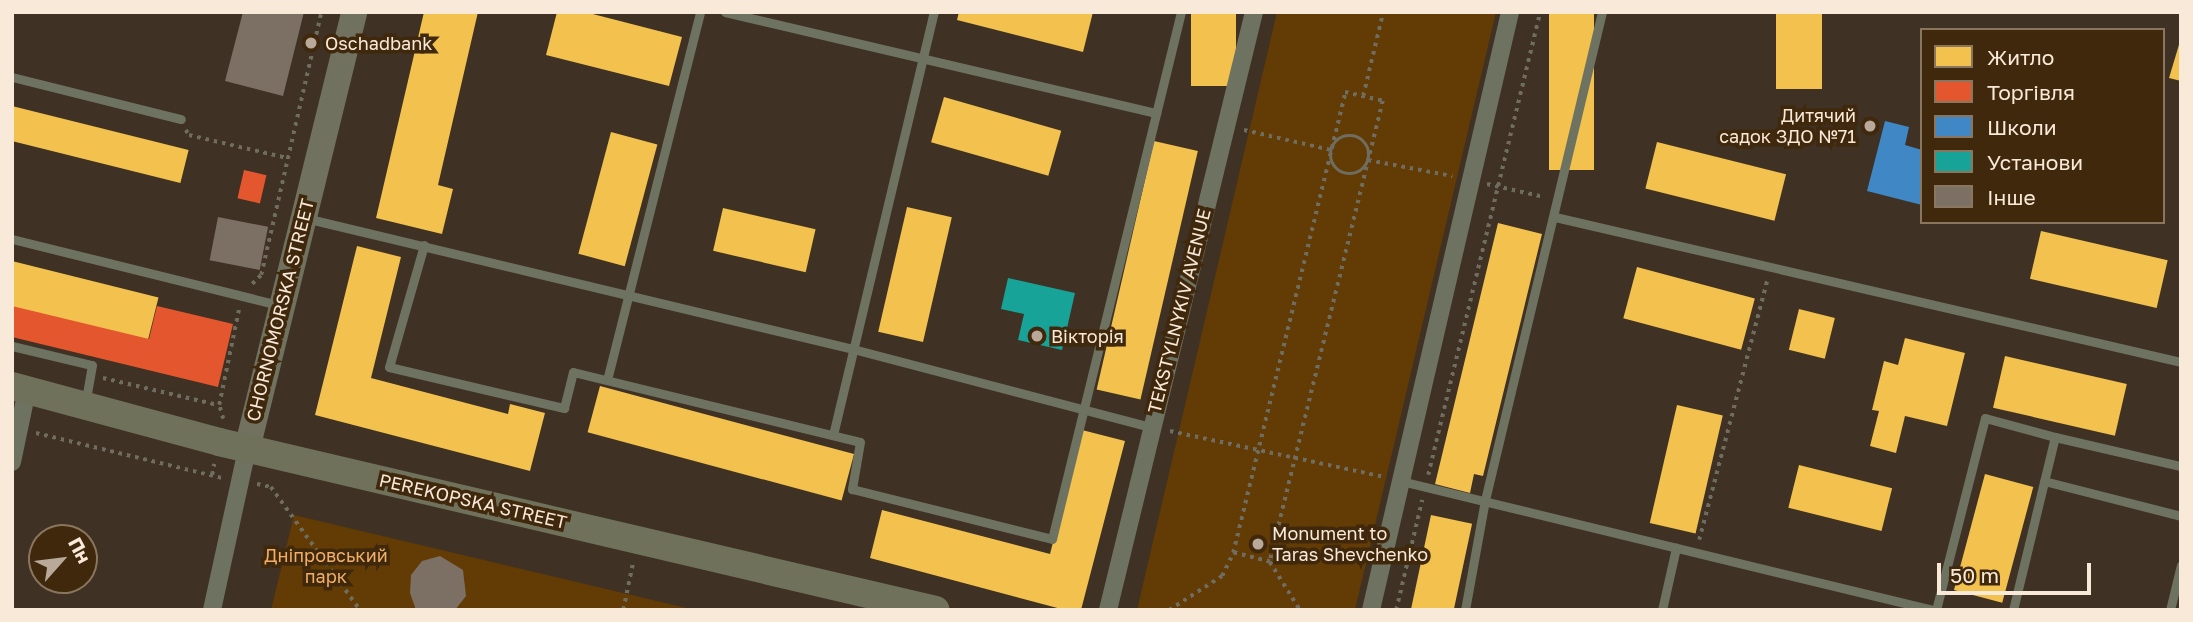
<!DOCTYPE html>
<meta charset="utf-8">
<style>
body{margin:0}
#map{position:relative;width:2193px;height:622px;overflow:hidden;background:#3f3123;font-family:"Golos Text",sans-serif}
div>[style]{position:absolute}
.green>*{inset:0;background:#633b05}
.homes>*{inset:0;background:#f2c14e;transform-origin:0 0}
.shops>*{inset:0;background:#e4572e;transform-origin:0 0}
.schools>*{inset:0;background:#3f88c5}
.public>*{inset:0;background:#17a398}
.building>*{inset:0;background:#7c7064;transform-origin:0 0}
.path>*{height:3.5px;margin-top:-1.75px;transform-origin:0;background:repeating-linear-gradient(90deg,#6f6d5f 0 3.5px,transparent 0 8.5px)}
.path>.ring{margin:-1.75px;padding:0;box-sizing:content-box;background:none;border:3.5px solid #6f6d5f;border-radius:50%}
.lane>*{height:9px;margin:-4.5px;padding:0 4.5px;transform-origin:4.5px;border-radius:4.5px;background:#6e7261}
.street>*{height:18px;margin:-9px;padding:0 9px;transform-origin:9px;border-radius:9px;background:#6e7261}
.secondary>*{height:26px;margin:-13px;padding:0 13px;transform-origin:13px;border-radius:13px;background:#70725f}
.primary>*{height:28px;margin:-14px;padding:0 14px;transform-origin:14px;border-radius:14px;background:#6f715b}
.dots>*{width:19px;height:19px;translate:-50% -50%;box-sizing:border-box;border:4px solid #40280c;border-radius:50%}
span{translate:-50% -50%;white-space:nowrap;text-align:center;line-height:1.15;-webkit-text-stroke:7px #40280c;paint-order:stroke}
.poi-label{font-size:18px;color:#f9e9d9}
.left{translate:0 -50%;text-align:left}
.right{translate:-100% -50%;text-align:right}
.street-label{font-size:18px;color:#f9e9d9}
.park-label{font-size:18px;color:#f1af68}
.frame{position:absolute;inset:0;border:14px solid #f9e9d9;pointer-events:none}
.legend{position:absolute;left:1920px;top:28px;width:245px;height:196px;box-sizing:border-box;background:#40280c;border:2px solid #8a755e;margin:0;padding:9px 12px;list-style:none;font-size:21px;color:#f9e9d9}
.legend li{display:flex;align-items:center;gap:14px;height:35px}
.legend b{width:35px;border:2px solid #8a755e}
.north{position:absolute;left:28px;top:524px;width:70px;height:70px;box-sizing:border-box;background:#40280c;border:2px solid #8a755e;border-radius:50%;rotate:62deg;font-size:19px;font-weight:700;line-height:28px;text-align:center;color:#f9e9d9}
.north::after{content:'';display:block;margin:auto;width:24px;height:32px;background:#b8a999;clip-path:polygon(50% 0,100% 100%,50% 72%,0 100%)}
.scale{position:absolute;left:1937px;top:563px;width:154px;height:32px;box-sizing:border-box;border:4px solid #f9e9d9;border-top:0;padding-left:9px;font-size:21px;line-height:24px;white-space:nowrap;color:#f9e9d9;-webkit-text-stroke:5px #40280c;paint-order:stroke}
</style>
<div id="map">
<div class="green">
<div style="clip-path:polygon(1277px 12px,1496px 12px,1355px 610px,1137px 610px)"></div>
<div style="clip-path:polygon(294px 515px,695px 610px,271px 610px)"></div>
</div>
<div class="homes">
<div style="clip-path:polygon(424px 12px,478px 12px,438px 185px,453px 189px,442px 234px,376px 218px)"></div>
<div style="clip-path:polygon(557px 12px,585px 12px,682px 37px,669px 86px,546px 55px)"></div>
<div style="clip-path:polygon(959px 12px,1093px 12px,1083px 52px,957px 20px)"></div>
<div style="left:1191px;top:12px;width:45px;height:74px"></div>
<div style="left:1549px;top:12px;width:45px;height:158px"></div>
<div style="left:1776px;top:12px;width:46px;height:77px"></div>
<div style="clip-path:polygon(2181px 38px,2181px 81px,2169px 78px)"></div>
<div style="left:944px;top:97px;width:122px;height:47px;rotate:16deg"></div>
<div style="left:12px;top:106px;width:182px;height:34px;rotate:14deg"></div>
<div style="left:611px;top:132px;width:48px;height:126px;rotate:15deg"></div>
<div style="left:1154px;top:141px;width:45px;height:255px;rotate:13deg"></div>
<div style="left:1657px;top:142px;width:133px;height:48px;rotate:14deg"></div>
<div style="left:907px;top:207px;width:46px;height:128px;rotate:13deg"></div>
<div style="left:723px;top:208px;width:95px;height:44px;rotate:13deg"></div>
<div style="clip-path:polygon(1498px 223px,1542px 234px,1483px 476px,1474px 474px,1470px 493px,1435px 484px)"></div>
<div style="left:2041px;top:231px;width:130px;height:49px;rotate:13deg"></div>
<div style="clip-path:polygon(357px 246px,401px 257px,371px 378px,508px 414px,510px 404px,545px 413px,530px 471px,315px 415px)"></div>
<div style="left:12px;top:261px;width:151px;height:45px;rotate:14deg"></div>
<div style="left:1637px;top:267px;width:122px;height:53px;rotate:15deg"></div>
<div style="left:1799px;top:309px;width:37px;height:42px;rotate:14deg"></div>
<div style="clip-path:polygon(1905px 338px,1965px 353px,1947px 426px,1905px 416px,1896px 453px,1870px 446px,1879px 411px,1872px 410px,1884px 361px,1898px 365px)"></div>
<div style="left:2005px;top:356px;width:125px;height:53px;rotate:13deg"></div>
<div style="left:600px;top:386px;width:263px;height:48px;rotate:15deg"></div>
<div style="left:1677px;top:405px;width:47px;height:121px;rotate:13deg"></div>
<div style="clip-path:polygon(1082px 430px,1125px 441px,1081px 610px,1065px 610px,870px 558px,882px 510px,1050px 554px)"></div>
<div style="left:1799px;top:465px;width:96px;height:44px;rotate:14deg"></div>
<div style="left:1985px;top:474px;width:50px;height:120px;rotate:15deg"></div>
<div style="left:1431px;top:515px;width:42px;height:97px;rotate:12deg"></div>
</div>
<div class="shops">
<div style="left:244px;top:170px;width:23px;height:29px;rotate:13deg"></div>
<div style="clip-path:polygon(12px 306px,149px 339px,157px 306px,233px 324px,218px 387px,12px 337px)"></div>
</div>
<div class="schools">
<div style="clip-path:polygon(1885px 121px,1909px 127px,1905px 145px,1922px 150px,1922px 205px,1867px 191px)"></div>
</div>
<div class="public">
<div style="clip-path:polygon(1008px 278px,1075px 293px,1062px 350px,1018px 340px,1024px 314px,1001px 309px)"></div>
</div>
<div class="building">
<div style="clip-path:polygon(243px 12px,304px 12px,283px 96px,225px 81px)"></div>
<div style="left:218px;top:217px;width:51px;height:44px;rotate:11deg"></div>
<div style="clip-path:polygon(440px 556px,463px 570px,466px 596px,455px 610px,416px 610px,410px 593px,411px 575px,422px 561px)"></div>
</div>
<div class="path">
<div style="left:1345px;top:92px;width:39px;rotate:13deg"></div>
<div style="left:1383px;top:101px;width:475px;rotate:103.8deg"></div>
<div style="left:1270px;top:562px;width:38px;rotate:-166deg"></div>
<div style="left:1233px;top:553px;width:474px;rotate:-76.3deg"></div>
<div style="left:1363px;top:96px;width:86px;rotate:-76.6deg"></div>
<div style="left:186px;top:130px;width:6px;rotate:59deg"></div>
<div style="left:189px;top:135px;width:101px;rotate:13.2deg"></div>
<div style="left:1244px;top:130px;width:89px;rotate:12.9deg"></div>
<div class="ring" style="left:1331px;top:136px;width:34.5px;height:34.5px"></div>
<div style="left:1368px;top:160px;width:86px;rotate:10.8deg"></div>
<div style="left:1487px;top:184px;width:58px;rotate:12.8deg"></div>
<div style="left:252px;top:284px;width:13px;rotate:-45deg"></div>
<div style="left:261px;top:275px;width:270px;rotate:-77.1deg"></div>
<div style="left:103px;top:378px;width:118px;rotate:13.2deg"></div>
<div style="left:223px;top:419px;width:15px;rotate:-106deg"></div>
<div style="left:219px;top:405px;width:99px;rotate:-78.3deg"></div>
<div style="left:1170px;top:431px;width:220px;rotate:12.1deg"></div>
<div style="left:36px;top:433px;width:191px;rotate:13.6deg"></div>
<div style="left:212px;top:475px;width:11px;rotate:-80deg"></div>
<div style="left:1428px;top:475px;width:476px;rotate:-76.4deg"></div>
<div style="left:257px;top:484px;width:14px;rotate:12deg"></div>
<div style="left:271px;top:487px;width:152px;rotate:54.1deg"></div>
<div style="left:1699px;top:540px;width:269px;rotate:-75.3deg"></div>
<div style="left:1270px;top:562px;width:57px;rotate:58deg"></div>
<div style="left:623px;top:610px;width:49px;rotate:-78.2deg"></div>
<div style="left:1169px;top:610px;width:63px;rotate:-32.7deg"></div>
<div style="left:1222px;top:576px;width:25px;rotate:-64deg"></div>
<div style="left:1396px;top:610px;width:113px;rotate:-76.7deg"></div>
</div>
<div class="lane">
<div style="left:725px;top:12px;width:443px;rotate:13.2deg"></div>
<div style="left:12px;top:77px;width:174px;rotate:14deg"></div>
<div style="left:1555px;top:217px;width:643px;rotate:13.04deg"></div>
<div style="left:305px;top:218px;width:563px;rotate:13.44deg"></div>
<div style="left:853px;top:349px;width:307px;rotate:14.7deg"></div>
<div style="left:12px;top:239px;width:275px;rotate:13.9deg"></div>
<div style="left:424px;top:245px;width:127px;rotate:106deg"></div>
<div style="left:389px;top:367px;width:180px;rotate:13.2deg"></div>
<div style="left:564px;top:408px;width:37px;rotate:-76deg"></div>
<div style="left:573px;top:372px;width:295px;rotate:13.7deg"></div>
<div style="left:860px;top:442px;width:48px;rotate:99.7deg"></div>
<div style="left:852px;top:489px;width:206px;rotate:14deg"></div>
<div style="left:1052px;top:539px;width:543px;rotate:-76.25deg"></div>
<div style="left:12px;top:346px;width:82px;rotate:13.4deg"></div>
<div style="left:92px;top:365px;width:39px;rotate:100deg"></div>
<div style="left:607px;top:380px;width:380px;rotate:-75.8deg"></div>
<div style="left:833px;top:435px;width:435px;rotate:-76.6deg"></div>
<div style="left:1401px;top:481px;width:547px;rotate:13.63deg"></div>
<div style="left:2044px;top:481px;width:141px;rotate:14.3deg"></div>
<div style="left:1465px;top:610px;width:112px;rotate:-79.7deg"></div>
<div style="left:1485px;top:500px;width:502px;rotate:-76.52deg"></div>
<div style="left:1662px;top:610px;width:64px;rotate:-77.3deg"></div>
<div style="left:1936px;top:610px;width:198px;rotate:-75.7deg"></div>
<div style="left:1985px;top:418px;width:73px;rotate:15.2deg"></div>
<div style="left:2013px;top:610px;width:178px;rotate:-76.4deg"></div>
<div style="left:2055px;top:437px;width:129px;rotate:13deg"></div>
<div style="left:2170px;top:610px;width:46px;rotate:-76.3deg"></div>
</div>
<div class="street">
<div style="left:12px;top:462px;width:74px;rotate:-78.2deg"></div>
<div style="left:212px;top:610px;width:165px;rotate:-77.7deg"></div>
<div style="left:1108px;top:610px;width:616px;rotate:-76.28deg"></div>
<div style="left:1371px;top:610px;width:614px;rotate:-76.91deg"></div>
</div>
<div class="secondary">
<div style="left:247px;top:449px;width:450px;rotate:-76.2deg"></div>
</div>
<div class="primary">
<div style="left:12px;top:386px;width:214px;rotate:15.1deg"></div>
<div style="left:219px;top:442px;width:736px;rotate:13.19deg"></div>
</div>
<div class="dots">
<div style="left:311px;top:43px;background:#b8a999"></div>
<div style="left:1870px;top:126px;background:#b8a999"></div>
<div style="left:1037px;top:336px;background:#b8a999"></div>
<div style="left:1258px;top:544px;background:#b8a999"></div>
</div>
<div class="poi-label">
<span class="left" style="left:325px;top:43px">Oschadbank</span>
<span class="right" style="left:1856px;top:126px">Дитячий<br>садок ЗДО №71</span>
<span class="left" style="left:1051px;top:336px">Вікторія</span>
<span class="left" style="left:1272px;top:544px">Monument to<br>Taras Shevchenko</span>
</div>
<div class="street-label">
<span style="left:280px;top:310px;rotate:-76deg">CHORNOMORSKA STREET</span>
<span style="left:1179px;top:311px;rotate:-76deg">TEKSTYLNYKIV AVENUE</span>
<span style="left:473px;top:501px;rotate:13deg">PEREKOPSKA STREET</span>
</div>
<div class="park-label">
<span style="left:326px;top:566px">Дніпровський<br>парк</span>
</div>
<div class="frame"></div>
<ul class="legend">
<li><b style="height:19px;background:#f2c14e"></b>Житло</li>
<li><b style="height:19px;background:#e4572e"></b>Торгівля</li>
<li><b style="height:19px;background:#3f88c5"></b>Школи</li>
<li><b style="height:19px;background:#17a398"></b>Установи</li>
<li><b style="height:19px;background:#7c7064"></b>Інше</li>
</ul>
<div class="north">Пн</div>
<div class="scale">50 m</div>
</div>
